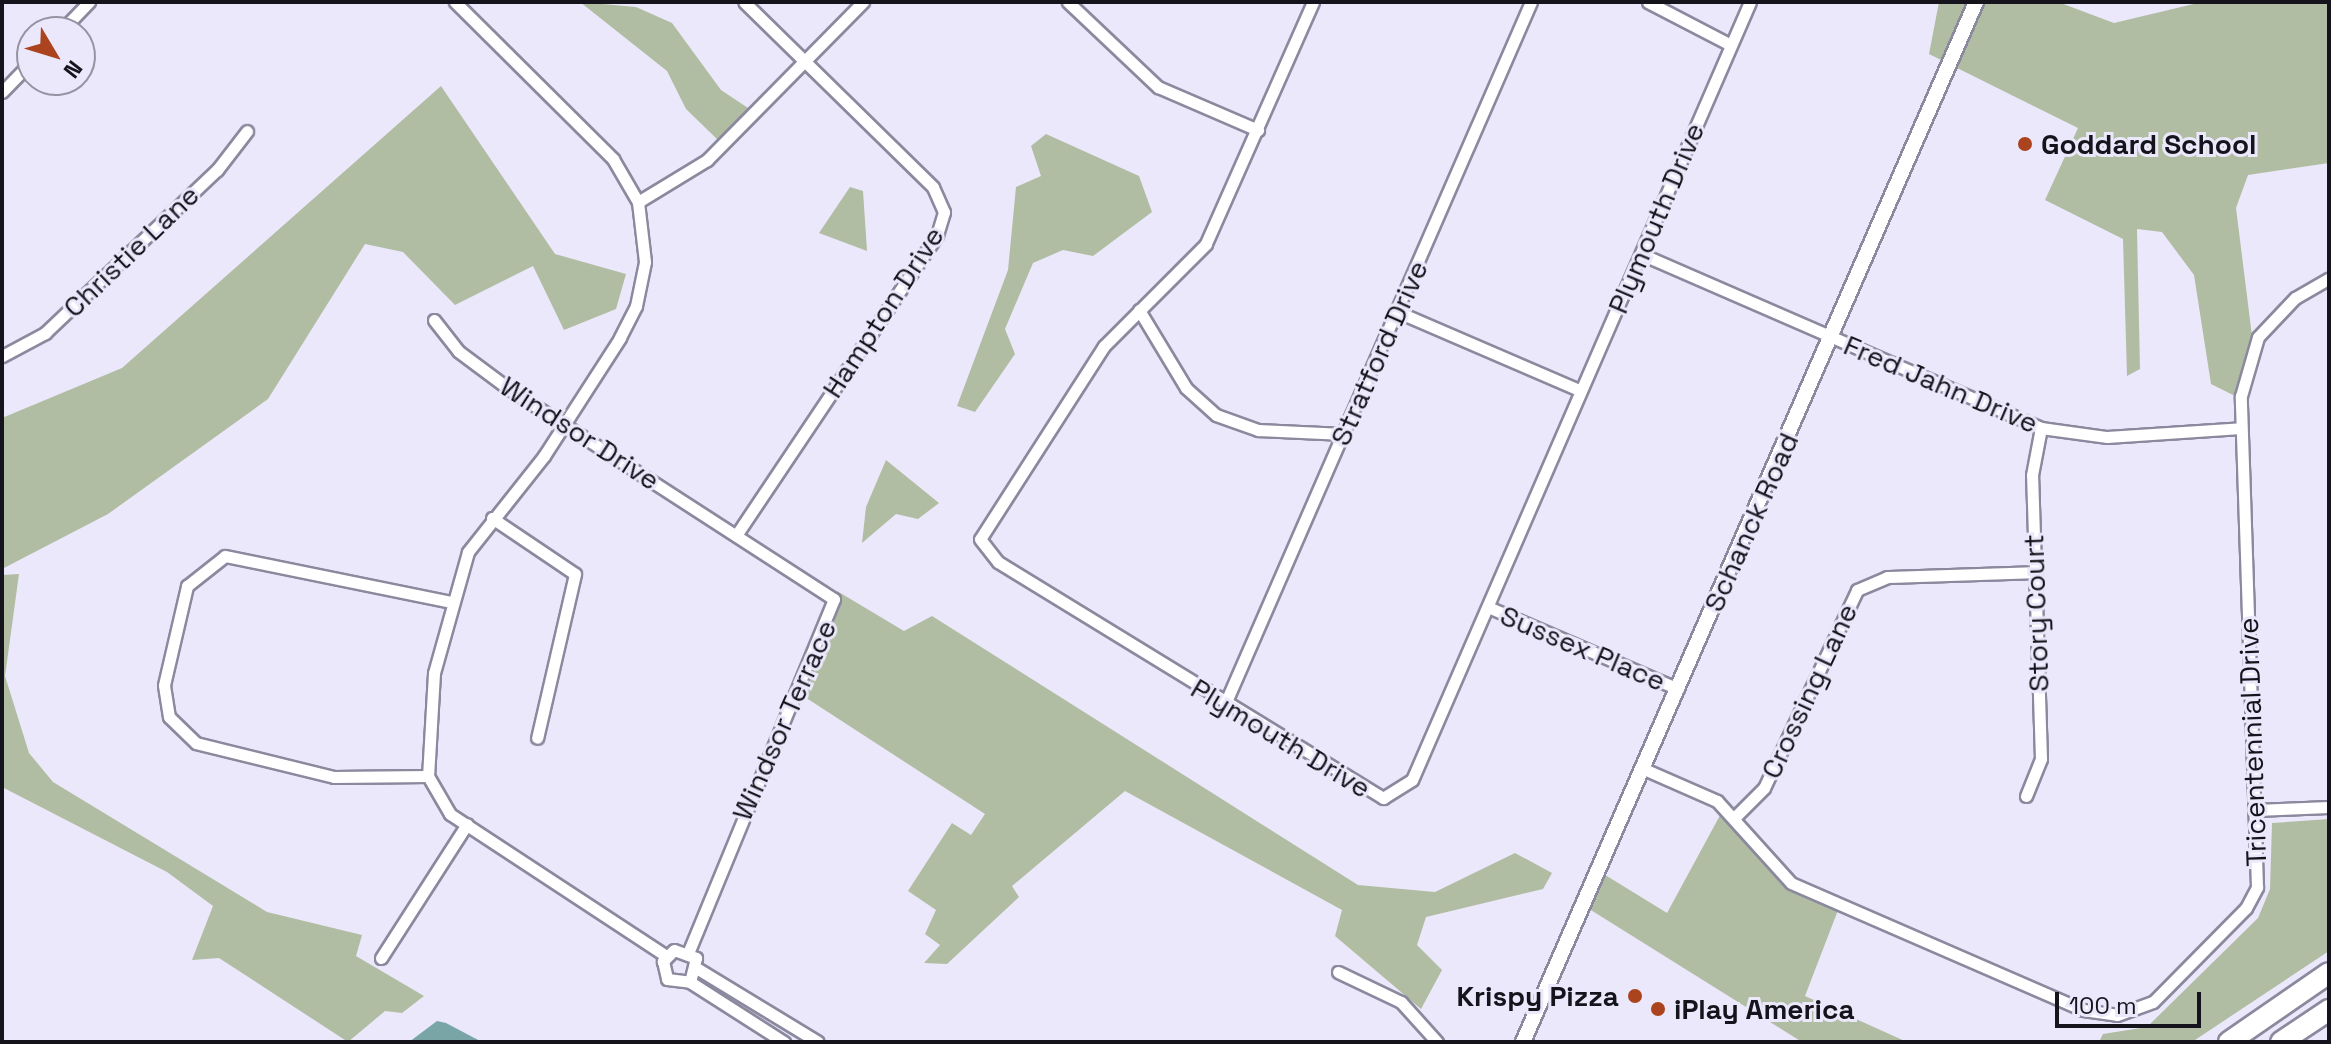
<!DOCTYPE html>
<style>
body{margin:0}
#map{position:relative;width:2331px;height:1044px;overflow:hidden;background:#ebe8fb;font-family:"Space Grotesk",sans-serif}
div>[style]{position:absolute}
.green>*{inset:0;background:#b1bda2}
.water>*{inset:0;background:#7aa5a6}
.roads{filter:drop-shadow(2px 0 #8b899e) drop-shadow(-2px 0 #8b899e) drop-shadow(0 2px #8b899e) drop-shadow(0 -2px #8b899e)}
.minor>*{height:11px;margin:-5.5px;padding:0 5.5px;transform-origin:5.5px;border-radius:5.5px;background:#fff}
.tertiary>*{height:14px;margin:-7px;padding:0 7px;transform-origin:7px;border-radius:7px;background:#fff}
.motorway>*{height:20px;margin:-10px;padding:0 10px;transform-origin:10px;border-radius:10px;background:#fff}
.dots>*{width:22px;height:22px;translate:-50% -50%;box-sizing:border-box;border:4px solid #ebe8fb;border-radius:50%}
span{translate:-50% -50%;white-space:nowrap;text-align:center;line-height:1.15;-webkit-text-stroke:6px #ebe8fb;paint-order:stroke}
.poi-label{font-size:28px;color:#15141c;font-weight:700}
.left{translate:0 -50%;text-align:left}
.right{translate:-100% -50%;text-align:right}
.street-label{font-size:28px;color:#15141c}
.frame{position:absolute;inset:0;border:4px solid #15141c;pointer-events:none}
.north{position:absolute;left:16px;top:16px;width:80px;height:80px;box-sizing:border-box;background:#ebe8fb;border:2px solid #9593a2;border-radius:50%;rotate:128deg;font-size:22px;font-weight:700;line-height:32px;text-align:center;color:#15141c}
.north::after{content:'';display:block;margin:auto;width:28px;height:36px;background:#aa431e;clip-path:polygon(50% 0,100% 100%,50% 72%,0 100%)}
.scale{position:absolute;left:2055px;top:992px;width:146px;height:36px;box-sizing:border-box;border:4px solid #15141c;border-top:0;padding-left:10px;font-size:24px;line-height:28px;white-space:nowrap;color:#15141c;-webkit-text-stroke:6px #ebe8fb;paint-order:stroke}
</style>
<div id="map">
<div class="green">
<div style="clip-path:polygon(580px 2px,636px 7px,672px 23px,721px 90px,748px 108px,718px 140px,686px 109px,667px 71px)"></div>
<div style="clip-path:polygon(1939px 2px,2058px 2px,2114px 23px,2202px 2px,2329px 2px,2329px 163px,2248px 175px,2236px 208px,2253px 344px,2237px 397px,2211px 384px,2194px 275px,2162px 232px,2137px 229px,2140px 369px,2127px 376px,2123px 239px,2045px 200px,2078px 128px,1929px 54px)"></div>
<div style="clip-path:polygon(441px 86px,555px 254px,626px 274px,616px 309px,564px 330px,533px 266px,455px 305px,403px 252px,365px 244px,268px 399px,108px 514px,2px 569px,2px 418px,122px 368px)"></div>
<div style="clip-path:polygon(1046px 134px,1139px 176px,1152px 212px,1093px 256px,1063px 250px,1033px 263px,1005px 329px,1015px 354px,975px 412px,957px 406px,1008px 270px,1016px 187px,1041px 176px,1031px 146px)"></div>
<div style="clip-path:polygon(850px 187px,863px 191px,867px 251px,819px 233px)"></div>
<div style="clip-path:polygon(886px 460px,939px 503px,918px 519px,896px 514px,862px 543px,866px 507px)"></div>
<div style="clip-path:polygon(19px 574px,5px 676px,29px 753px,53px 782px,267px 912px,362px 935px,356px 956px,424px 996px,402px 1013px,385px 1011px,348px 1042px,219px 958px,192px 960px,213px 906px,167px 872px,2px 787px,2px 575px)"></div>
<div style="clip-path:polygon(837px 591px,904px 631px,932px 616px,1358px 885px,1435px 892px,1515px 853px,1552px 873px,1543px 889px,1426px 917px,1417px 945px,1442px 970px,1421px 1009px,1335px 936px,1342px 910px,1125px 791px,1012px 886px,1019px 897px,947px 964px,924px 963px,940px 945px,925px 934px,936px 910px,908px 891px,952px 823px,971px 835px,985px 814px,794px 690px)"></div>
<div style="clip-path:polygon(1724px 808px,1779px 875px,1840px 905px,1805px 996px,1907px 1042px,1802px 1042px,1586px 907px,1602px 873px,1667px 913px)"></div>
<div style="clip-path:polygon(2329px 819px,2329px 951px,2192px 1042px,2099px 1042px,2103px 1034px,2147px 1027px,2258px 918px,2270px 889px,2272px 823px)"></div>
</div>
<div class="water">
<div style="clip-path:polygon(437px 1021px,446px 1023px,482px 1042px,409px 1042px)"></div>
</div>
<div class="roads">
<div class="minor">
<div style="left:455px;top:2px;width:223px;rotate:44.8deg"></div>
<div style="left:613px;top:159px;width:50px;rotate:59.8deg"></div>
<div style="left:638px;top:202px;width:60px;rotate:83.3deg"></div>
<div style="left:645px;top:262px;width:45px;rotate:101.6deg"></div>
<div style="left:636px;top:306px;width:36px;rotate:117deg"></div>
<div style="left:620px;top:338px;width:140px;rotate:122.8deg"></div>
<div style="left:544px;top:456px;width:122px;rotate:128.4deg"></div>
<div style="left:468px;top:552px;width:126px;rotate:105.7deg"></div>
<div style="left:434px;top:673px;width:103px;rotate:93.3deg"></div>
<div style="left:428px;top:776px;width:44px;rotate:59.9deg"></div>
<div style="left:450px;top:814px;width:258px;rotate:33.3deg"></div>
<div style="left:1068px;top:2px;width:124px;rotate:43.4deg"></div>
<div style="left:1158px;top:87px;width:109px;rotate:23.3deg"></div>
<div style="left:1313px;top:2px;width:265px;rotate:113.9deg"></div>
<div style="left:1206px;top:244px;width:144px;rotate:135deg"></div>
<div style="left:1104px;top:346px;width:229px;rotate:122.7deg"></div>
<div style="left:980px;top:539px;width:29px;rotate:52deg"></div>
<div style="left:998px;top:562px;width:452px;rotate:31.5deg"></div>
<div style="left:1383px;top:798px;width:34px;rotate:-32deg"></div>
<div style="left:1412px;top:780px;width:848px;rotate:-66.52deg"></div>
<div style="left:1648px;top:2px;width:93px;rotate:27.4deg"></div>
<div style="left:60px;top:32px;width:42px;rotate:-46deg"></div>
<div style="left:2px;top:92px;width:43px;rotate:-45.9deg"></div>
<div style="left:638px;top:202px;width:81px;rotate:-31.3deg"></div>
<div style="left:707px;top:160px;width:222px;rotate:-45.4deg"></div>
<div style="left:1641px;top:254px;width:436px;rotate:23.5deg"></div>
<div style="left:2041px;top:428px;width:67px;rotate:7.8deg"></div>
<div style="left:2107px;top:437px;width:134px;rotate:-3.8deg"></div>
<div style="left:1139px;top:310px;width:91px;rotate:58.9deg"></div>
<div style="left:1186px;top:388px;width:40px;rotate:42deg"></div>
<div style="left:1216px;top:415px;width:45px;rotate:19.7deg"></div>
<div style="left:1258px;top:430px;width:86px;rotate:2.7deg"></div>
<div style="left:1398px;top:312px;width:199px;rotate:23.3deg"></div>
<div style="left:434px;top:320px;width:39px;rotate:52deg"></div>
<div style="left:458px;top:351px;width:64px;rotate:36.7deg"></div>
<div style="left:509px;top:389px;width:387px;rotate:32.9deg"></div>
<div style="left:834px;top:599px;width:380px;rotate:112.4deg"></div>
<div style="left:2px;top:356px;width:49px;rotate:-28.1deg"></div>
<div style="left:45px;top:333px;width:237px;rotate:-43.5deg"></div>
<div style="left:217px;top:170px;width:49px;rotate:-52.4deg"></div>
<div style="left:492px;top:518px;width:100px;rotate:34deg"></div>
<div style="left:575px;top:574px;width:168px;rotate:103deg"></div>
<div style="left:737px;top:534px;width:360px;rotate:-56.2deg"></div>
<div style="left:937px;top:235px;width:24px;rotate:-73deg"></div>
<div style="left:944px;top:212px;width:27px;rotate:-114deg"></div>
<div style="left:933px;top:187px;width:264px;rotate:-135.6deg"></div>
<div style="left:1488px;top:607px;width:207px;rotate:23.3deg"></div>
<div style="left:1225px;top:704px;width:766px;rotate:-66.45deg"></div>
<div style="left:1644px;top:769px;width:80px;rotate:23.7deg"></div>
<div style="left:1717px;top:801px;width:110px;rotate:47.9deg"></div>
<div style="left:1791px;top:883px;width:318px;rotate:23.5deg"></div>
<div style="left:2083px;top:1010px;width:34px;rotate:8deg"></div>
<div style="left:2117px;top:1015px;width:38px;rotate:-20deg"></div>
<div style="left:2153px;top:1002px;width:132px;rotate:-45.3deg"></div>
<div style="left:2246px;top:908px;width:24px;rotate:-62deg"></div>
<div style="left:2257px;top:887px;width:491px;rotate:-91.9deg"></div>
<div style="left:2241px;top:396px;width:61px;rotate:-73.9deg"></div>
<div style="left:2258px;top:337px;width:54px;rotate:-46.5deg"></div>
<div style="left:2295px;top:298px;width:39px;rotate:-30deg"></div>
<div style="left:428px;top:776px;width:94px;rotate:179.4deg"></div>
<div style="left:334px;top:777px;width:142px;rotate:-166.2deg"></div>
<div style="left:196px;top:743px;width:37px;rotate:-136deg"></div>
<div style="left:169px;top:717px;width:32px;rotate:-99deg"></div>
<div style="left:164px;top:685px;width:102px;rotate:-76.9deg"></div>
<div style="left:187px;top:586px;width:48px;rotate:-38.3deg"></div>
<div style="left:225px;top:556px;width:231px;rotate:11.5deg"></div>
<div style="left:2026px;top:796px;width:40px;rotate:-68deg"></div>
<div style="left:2041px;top:759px;width:284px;rotate:-91.8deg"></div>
<div style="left:2032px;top:475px;width:48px;rotate:-79.2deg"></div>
<div style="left:2255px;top:810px;width:74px;rotate:-2.3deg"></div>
<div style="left:1735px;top:817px;width:41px;rotate:-45deg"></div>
<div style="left:1764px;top:788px;width:219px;rotate:-64.8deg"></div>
<div style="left:1857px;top:590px;width:33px;rotate:-23deg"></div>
<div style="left:1887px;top:577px;width:147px;rotate:-1.9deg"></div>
<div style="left:381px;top:958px;width:159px;rotate:-57.3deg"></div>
<div style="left:698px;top:969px;width:140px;rotate:31.3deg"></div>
<div style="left:1338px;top:972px;width:70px;rotate:25.5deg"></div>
<div style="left:1401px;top:1002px;width:54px;rotate:48deg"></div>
<div style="left:690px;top:982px;width:25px;rotate:-76deg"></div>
<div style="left:696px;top:958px;width:23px;rotate:-160deg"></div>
<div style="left:674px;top:950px;width:16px;rotate:135deg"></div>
<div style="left:663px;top:961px;width:18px;rotate:77deg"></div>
<div style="left:667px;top:979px;width:23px;rotate:7deg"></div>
<div style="left:690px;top:982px;width:112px;rotate:32.6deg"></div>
</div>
<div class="tertiary">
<div style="left:1523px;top:1042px;width:1134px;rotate:-66.46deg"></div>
</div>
<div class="motorway">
<div style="left:2229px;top:1042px;width:121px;rotate:-34.6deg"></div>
<div style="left:2281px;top:1042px;width:58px;rotate:-33.7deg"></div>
</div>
</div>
<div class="dots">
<div style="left:2025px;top:144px;background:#aa431e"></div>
<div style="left:1635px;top:996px;background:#aa431e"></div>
<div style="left:1658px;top:1009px;background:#aa431e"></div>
</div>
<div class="poi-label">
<span class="left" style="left:2041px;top:144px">Goddard School</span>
<span class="right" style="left:1619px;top:996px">Krispy Pizza</span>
<span class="left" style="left:1674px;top:1009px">iPlay America</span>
</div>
<div class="street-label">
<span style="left:1656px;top:218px;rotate:-67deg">Plymouth Drive</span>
<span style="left:131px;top:251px;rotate:-44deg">Christie Lane</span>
<span style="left:883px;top:312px;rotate:-57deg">Hampton Drive</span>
<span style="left:1379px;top:353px;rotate:-66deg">Stratford Drive</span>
<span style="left:1941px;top:384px;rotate:23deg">Fred Jahn Drive</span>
<span style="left:580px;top:433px;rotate:33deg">Windsor Drive</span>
<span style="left:1751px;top:522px;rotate:-66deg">Schanck Road</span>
<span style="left:2036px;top:613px;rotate:-92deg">Story Court</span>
<span style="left:1583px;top:648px;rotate:23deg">Sussex Place</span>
<span style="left:1809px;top:691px;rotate:-65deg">Crossing Lane</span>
<span style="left:784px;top:720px;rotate:-66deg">Windsor Terrace</span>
<span style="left:1281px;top:738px;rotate:31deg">Plymouth Drive</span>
<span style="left:2252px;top:742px;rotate:-92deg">Tricentennial Drive</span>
</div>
<div class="frame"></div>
<div class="north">N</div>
<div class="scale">100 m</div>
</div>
